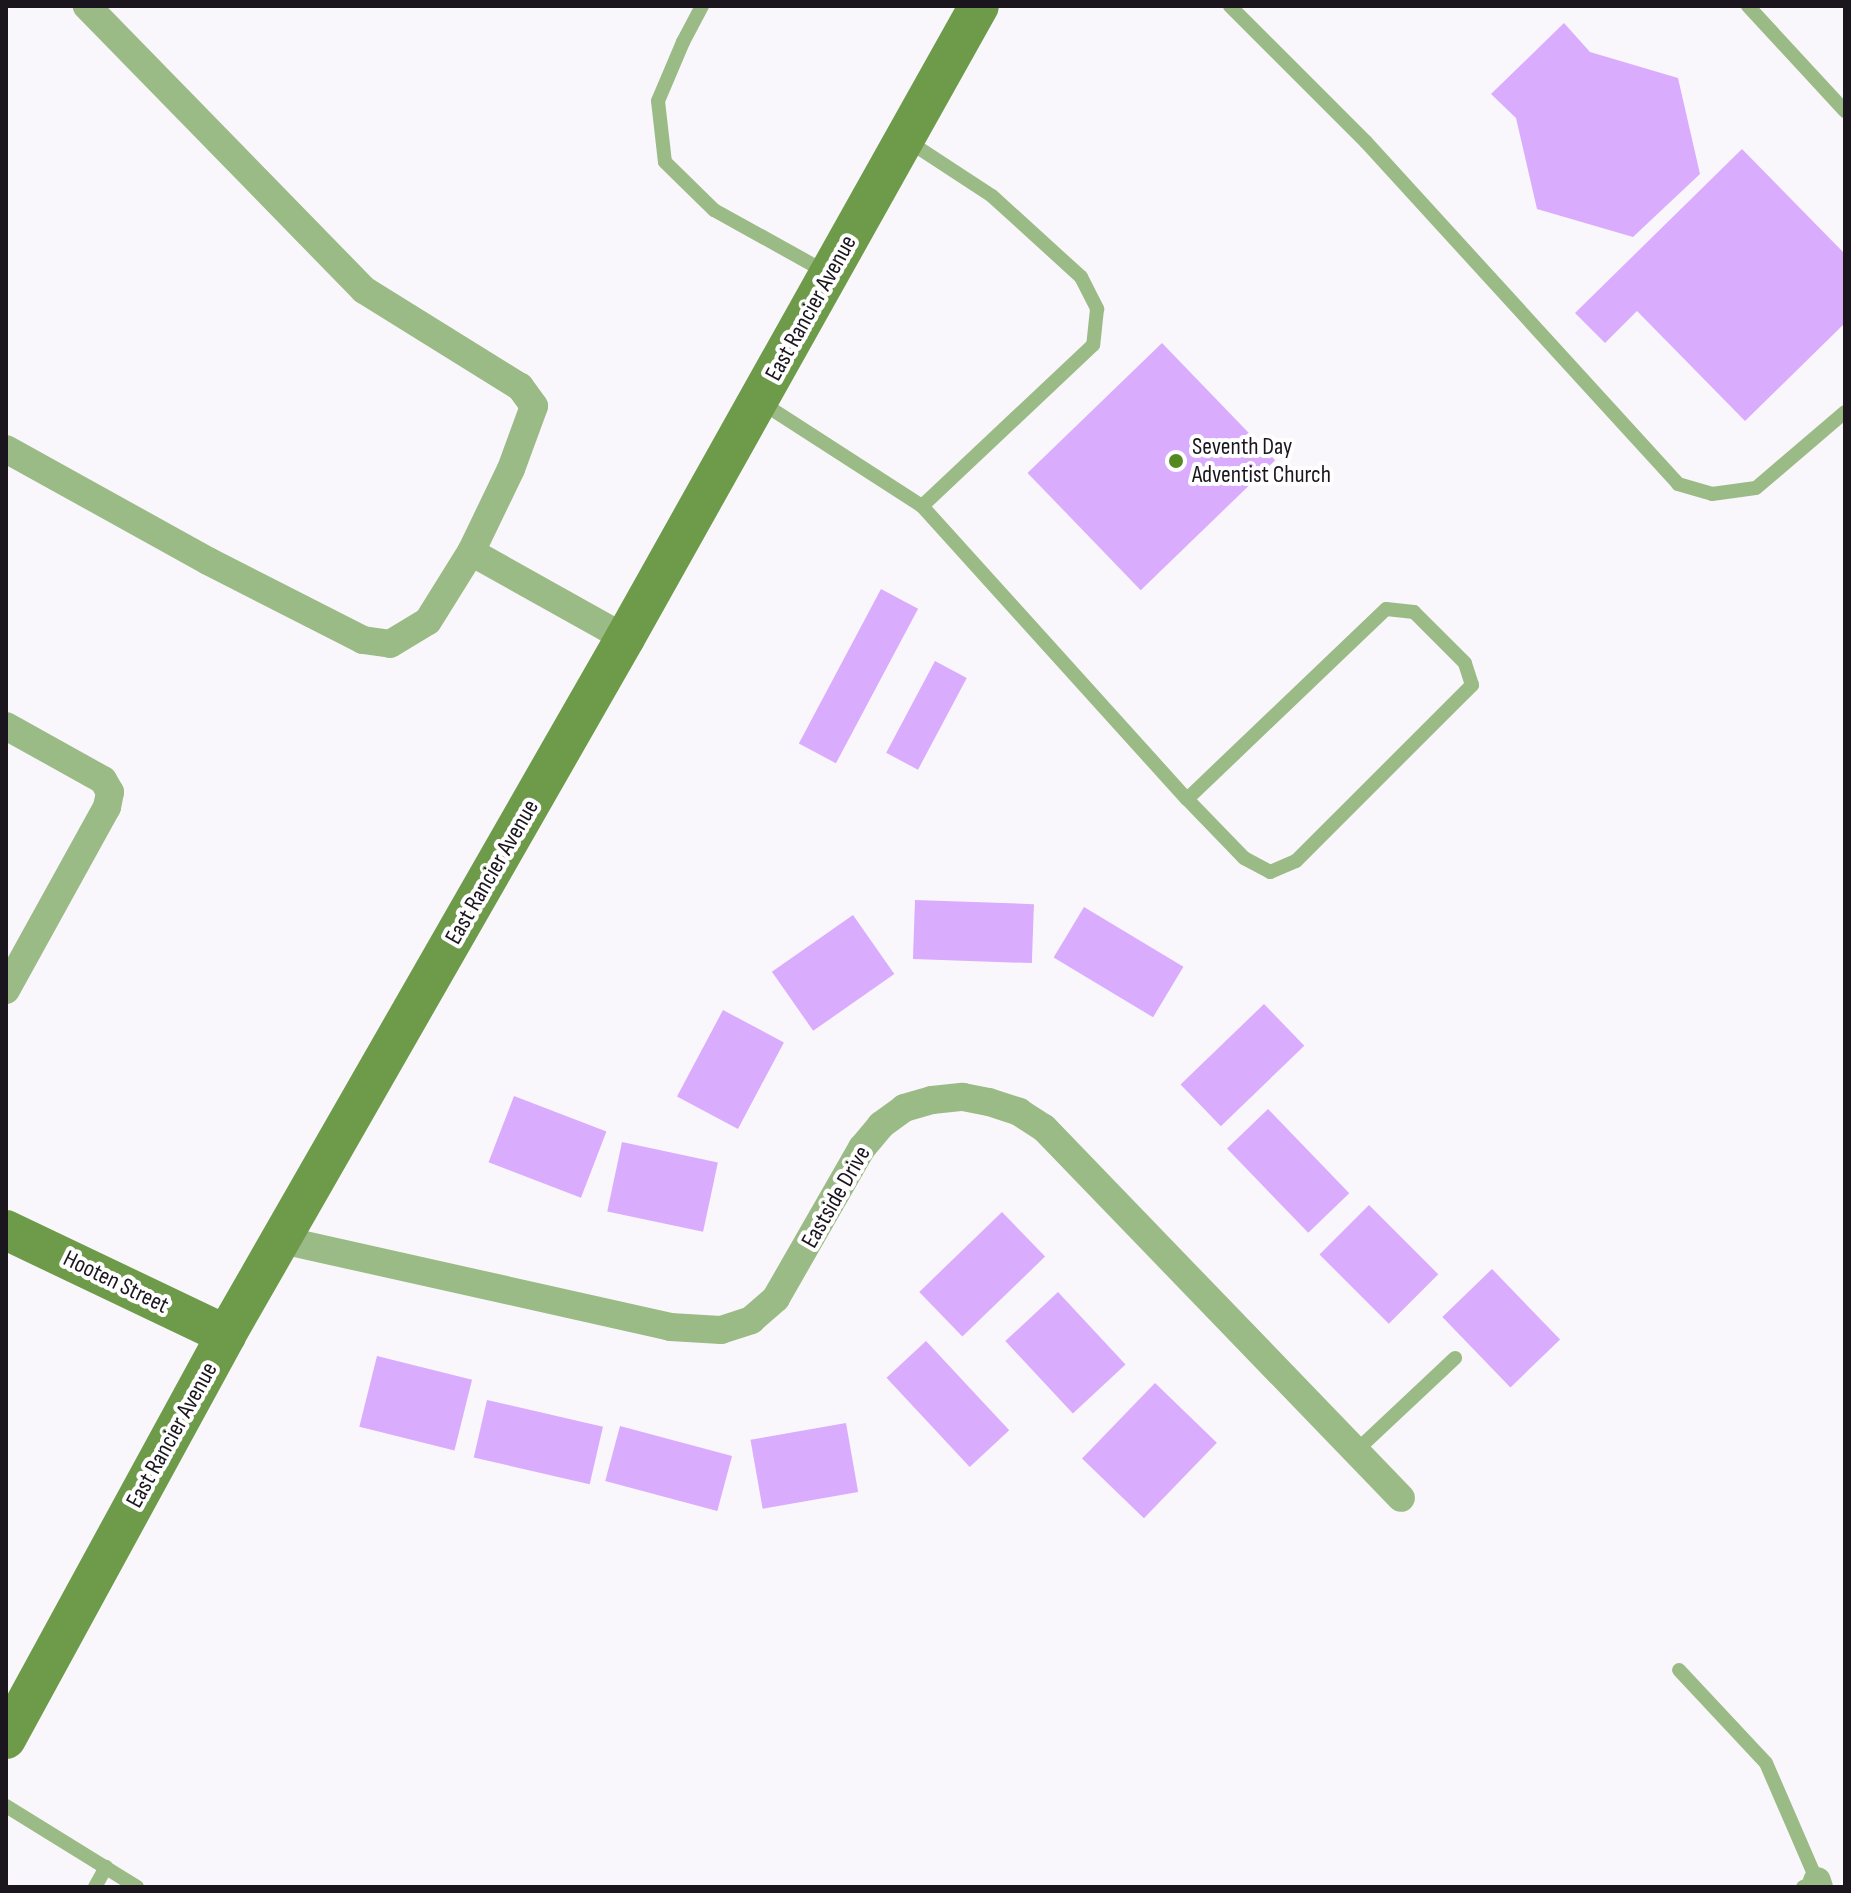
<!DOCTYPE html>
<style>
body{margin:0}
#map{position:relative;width:1851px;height:1893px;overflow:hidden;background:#faf7fc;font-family:"Sofia Sans Condensed",sans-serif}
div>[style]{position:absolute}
.building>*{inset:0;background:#daacfd;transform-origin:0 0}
.lane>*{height:14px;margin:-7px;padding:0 7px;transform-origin:7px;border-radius:7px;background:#9bbb86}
.street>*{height:28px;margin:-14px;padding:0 14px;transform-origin:14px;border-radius:14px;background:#9bbb86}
.secondary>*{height:40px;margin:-20px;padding:0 20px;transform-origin:20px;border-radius:20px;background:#6d9b49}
.dots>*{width:22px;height:22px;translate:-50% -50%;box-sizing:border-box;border:4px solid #fff;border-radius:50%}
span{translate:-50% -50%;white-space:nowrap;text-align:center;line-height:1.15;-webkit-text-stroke:8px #fff;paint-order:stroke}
.street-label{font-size:24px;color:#1b161e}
.poi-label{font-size:24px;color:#1b161e}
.left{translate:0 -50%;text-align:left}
.frame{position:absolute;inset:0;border:8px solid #1b161e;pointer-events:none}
</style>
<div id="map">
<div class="building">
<div style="clip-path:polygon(1564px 23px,1590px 52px,1678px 78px,1700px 174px,1633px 237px,1537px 209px,1516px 118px,1491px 94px)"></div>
<div style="clip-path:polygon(1742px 149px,1845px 254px,1845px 323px,1745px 421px,1637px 311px,1605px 343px,1575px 313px)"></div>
<div style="left:1162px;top:343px;width:163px;height:187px;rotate:46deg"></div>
<div style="left:881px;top:589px;width:42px;height:175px;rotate:28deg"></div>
<div style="left:935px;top:661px;width:36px;height:104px;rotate:28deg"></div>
<div style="left:915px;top:900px;width:119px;height:59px;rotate:2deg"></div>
<div style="left:1084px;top:907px;width:116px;height:59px;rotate:31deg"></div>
<div style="left:853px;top:915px;width:72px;height:99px;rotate:55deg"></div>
<div style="left:1264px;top:1004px;width:58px;height:116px;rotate:46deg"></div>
<div style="left:723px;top:1010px;width:69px;height:98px;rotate:28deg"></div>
<div style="left:514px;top:1096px;width:99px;height:71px;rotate:21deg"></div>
<div style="left:1268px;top:1109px;width:117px;height:57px;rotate:46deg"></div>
<div style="left:622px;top:1142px;width:98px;height:71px;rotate:12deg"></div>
<div style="left:1369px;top:1205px;width:98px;height:70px;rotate:45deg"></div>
<div style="left:1002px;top:1212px;width:62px;height:115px;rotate:46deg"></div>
<div style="left:1492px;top:1269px;width:98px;height:69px;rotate:46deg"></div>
<div style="left:1058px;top:1292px;width:99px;height:72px;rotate:47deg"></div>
<div style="left:926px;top:1341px;width:122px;height:54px;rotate:47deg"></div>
<div style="left:377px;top:1356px;width:98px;height:73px;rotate:14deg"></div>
<div style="left:1155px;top:1383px;width:86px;height:105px;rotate:44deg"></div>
<div style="left:487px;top:1400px;width:119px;height:59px;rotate:13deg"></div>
<div style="left:846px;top:1423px;width:70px;height:97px;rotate:80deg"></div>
<div style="left:620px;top:1426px;width:116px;height:57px;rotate:15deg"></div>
</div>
<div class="lane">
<div style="left:702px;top:6px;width:41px;rotate:117.8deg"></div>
<div style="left:683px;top:42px;width:64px;rotate:113deg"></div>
<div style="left:658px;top:101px;width:61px;rotate:83.5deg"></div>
<div style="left:665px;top:162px;width:69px;rotate:44.4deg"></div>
<div style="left:714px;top:210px;width:128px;rotate:29deg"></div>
<div style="left:1230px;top:6px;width:192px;rotate:45deg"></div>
<div style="left:1366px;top:142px;width:463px;rotate:47.6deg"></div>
<div style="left:1678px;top:484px;width:35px;rotate:16deg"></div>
<div style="left:1712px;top:494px;width:44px;rotate:-7.8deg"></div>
<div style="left:1756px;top:488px;width:117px;rotate:-40.5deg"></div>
<div style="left:1748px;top:6px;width:143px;rotate:47.3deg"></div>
<div style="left:908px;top:141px;width:100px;rotate:33.2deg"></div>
<div style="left:992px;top:196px;width:120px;rotate:42.3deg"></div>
<div style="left:1081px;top:277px;width:36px;rotate:63deg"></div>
<div style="left:1097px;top:309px;width:36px;rotate:96deg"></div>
<div style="left:1093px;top:345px;width:235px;rotate:136.7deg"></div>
<div style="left:759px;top:401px;width:194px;rotate:32.8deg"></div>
<div style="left:922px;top:506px;width:395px;rotate:47.9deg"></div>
<div style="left:1187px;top:799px;width:82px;rotate:46deg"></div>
<div style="left:1244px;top:858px;width:30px;rotate:28deg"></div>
<div style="left:1270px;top:872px;width:28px;rotate:-23deg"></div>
<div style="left:1296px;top:861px;width:249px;rotate:-45deg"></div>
<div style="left:1472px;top:685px;width:23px;rotate:-108deg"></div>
<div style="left:1465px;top:663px;width:72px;rotate:-135deg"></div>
<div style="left:1414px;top:612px;width:28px;rotate:-174deg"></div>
<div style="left:1386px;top:609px;width:275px;rotate:136.3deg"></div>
<div style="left:1356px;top:1451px;width:136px;rotate:-43.2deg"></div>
<div style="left:1679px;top:1670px;width:127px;rotate:46.9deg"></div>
<div style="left:1766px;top:1763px;width:129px;rotate:66.6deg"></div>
<div style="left:1817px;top:1881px;width:15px;rotate:157deg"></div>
<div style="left:6px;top:1806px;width:154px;rotate:31.7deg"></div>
<div style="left:95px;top:1887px;width:23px;rotate:-61deg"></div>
</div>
<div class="street">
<div style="left:6px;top:449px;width:231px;rotate:29deg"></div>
<div style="left:208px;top:561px;width:174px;rotate:27deg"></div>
<div style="left:363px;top:640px;width:27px;rotate:8deg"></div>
<div style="left:390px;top:644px;width:44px;rotate:-31.2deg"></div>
<div style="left:428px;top:621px;width:81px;rotate:-58.1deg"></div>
<div style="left:471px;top:552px;width:92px;rotate:-64.3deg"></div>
<div style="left:511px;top:469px;width:67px;rotate:-69.9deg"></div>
<div style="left:534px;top:406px;width:24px;rotate:-126deg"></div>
<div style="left:520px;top:387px;width:184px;rotate:-148.1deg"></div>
<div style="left:364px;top:290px;width:397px;rotate:-134.3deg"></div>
<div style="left:471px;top:552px;width:176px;rotate:29.2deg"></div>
<div style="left:6px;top:726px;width:111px;rotate:29.1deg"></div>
<div style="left:103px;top:780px;width:14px;rotate:60deg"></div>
<div style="left:110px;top:792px;width:15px;rotate:101deg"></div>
<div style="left:107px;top:807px;width:209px;rotate:118.9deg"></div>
<div style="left:282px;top:1240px;width:398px;rotate:12.6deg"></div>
<div style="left:670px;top:1327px;width:51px;rotate:3.4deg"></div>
<div style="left:721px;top:1330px;width:32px;rotate:-18deg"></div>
<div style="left:751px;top:1320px;width:33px;rotate:-41deg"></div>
<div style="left:776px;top:1298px;width:173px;rotate:-60.2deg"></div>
<div style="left:862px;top:1148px;width:30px;rotate:-50deg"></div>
<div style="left:881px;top:1125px;width:29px;rotate:-36deg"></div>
<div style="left:904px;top:1108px;width:29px;rotate:-16deg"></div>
<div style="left:932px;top:1100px;width:31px;rotate:-6deg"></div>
<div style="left:963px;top:1097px;width:26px;rotate:11deg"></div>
<div style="left:989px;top:1102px;width:32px;rotate:18deg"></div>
<div style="left:1019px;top:1112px;width:30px;rotate:33deg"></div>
<div style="left:1044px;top:1128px;width:514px;rotate:46.02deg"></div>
<div style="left:1817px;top:1881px;width:6px;rotate:72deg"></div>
</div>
<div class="secondary">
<div style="left:6px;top:1230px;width:244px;rotate:25.5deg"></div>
<div style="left:6px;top:1739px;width:460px;rotate:-61.4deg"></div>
<div style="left:226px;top:1335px;width:803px;rotate:-60.21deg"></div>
<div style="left:625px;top:638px;width:724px;rotate:-60.75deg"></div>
</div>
<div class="dots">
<div style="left:1176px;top:461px;background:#548921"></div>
</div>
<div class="street-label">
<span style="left:811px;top:308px;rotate:-61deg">East Rancier Avenue</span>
<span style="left:492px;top:872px;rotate:-60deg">East Rancier Avenue</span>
<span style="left:836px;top:1197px;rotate:-60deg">Eastside Drive</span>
<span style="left:116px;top:1282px;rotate:26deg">Hooten Street</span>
<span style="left:172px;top:1435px;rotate:-61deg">East Rancier Avenue</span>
</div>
<div class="poi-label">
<span class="left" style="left:1192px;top:461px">Seventh Day<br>Adventist Church</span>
</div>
<div class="frame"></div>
</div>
